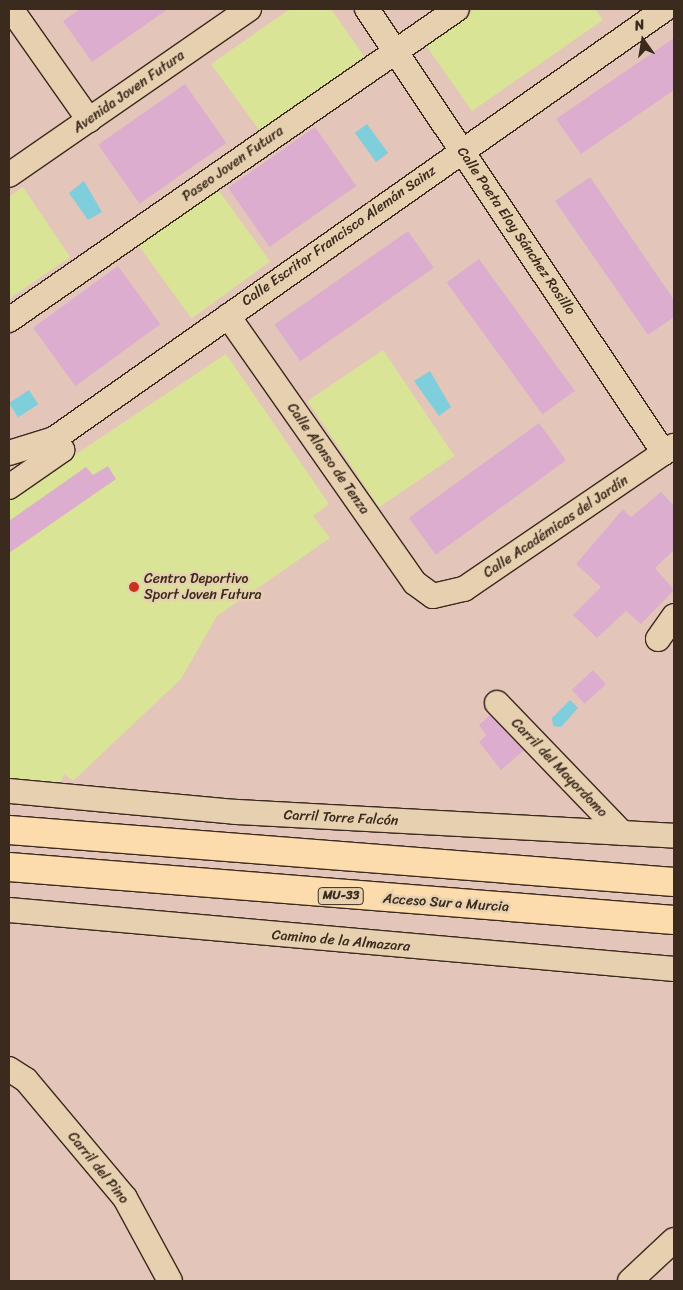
<!DOCTYPE html>
<meta charset="utf-8">
<style>
body{margin:0}
#map{position:relative;width:683px;height:1290px;overflow:hidden;background:#e3c6b9;font-family:Sriracha,sans-serif}
div>[style]{position:absolute}
.green>*{inset:0;background:#d9e497;transform-origin:0 0}
.water>*{inset:0;background:#7fcedc;transform-origin:0 0}
.building>*{inset:0;background:#dcadcf;transform-origin:0 0}
.roads{filter:drop-shadow(1px 0 #3b2a1e) drop-shadow(-1px 0 #3b2a1e) drop-shadow(0 1px #3b2a1e) drop-shadow(0 -1px #3b2a1e)}
.street>*{height:24px;margin:-12px;padding:0 12px;transform-origin:12px;border-radius:12px;background:#e6d0af}
.highway>*{height:28px;margin:-14px;padding:0 14px;transform-origin:14px;border-radius:14px;background:#fcdcac}
.dots>*{width:14px;height:14px;translate:-50% -50%;box-sizing:border-box;border:2px solid #e6d0af;border-radius:50%}
span{translate:-50% -50%;white-space:nowrap;text-align:center;line-height:1.15;-webkit-text-stroke:5px #e6d0af;paint-order:stroke}
.shield-label span{padding:1px 4px;background:#e6d0af;border:1px solid;border-radius:4px;-webkit-text-stroke-width:0}
.shield-label{font-size:12px;color:#3b2a1e;font-weight:700}
.street-label{font-size:14px;color:#3b2a1e}
.poi-label{font-size:14px;color:#3b2a1e}
.left{translate:0 -50%;text-align:left}
.frame{position:absolute;inset:0;border:10px solid #3b2a1e;pointer-events:none}
.north{position:absolute;left:618px;top:15px;width:50px;height:50px;-webkit-text-stroke:4px #e6d0af;paint-order:stroke;rotate:347deg;font-size:14px;font-weight:700;line-height:20px;text-align:center;color:#3b2a1e}
.north::after{content:'';display:block;margin:auto;width:18px;height:22px;background:#3b2a1e;clip-path:polygon(50% 0,100% 100%,50% 72%,0 100%)}
</style>
<div id="map">
<div class="green">
<div style="clip-path:polygon(290px 9px,331px 9px,368px 62px,260px 131px,211px 64px)"></div>
<div style="clip-path:polygon(475px 9px,595px 9px,603px 20px,472px 111px,425px 44px)"></div>
<div style="clip-path:polygon(23px 187px,70px 257px,9px 299px,9px 197px)"></div>
<div style="left:216px;top:187px;width:92px;height:97px;rotate:54deg"></div>
<div style="left:383px;top:350px;width:128px;height:91px;rotate:56deg"></div>
<div style="clip-path:polygon(226px 354px,329px 504px,313px 516px,330px 538px,217px 616px,181px 679px,73px 781px,64px 774px,59px 787px,9px 779px,9px 499px)"></div>
</div>
<div class="water">
<div style="left:367px;top:124px;width:36px;height:15px;rotate:54deg"></div>
<div style="clip-path:polygon(84px 181px,102px 212px,88px 220px,69px 193px)"></div>
<div style="clip-path:polygon(430px 371px,451px 407px,439px 416px,414px 381px)"></div>
<div style="left:29px;top:390px;width:17px;height:24px;rotate:57deg"></div>
<div style="clip-path:polygon(570px 700px,578px 708px,561px 727px,553px 726px,552px 718px)"></div>
</div>
<div class="building">
<div style="clip-path:polygon(80px 9px,168px 9px,92px 62px,63px 21px)"></div>
<div style="clip-path:polygon(674px 38px,674px 90px,581px 154px,556px 119px)"></div>
<div style="left:185px;top:84px;width:72px;height:106px;rotate:55deg"></div>
<div style="left:315px;top:127px;width:72px;height:106px;rotate:55deg"></div>
<div style="clip-path:polygon(590px 177px,674px 300px,674px 317px,648px 335px,555px 201px)"></div>
<div style="left:408px;top:231px;width:45px;height:163px;rotate:55deg"></div>
<div style="left:479px;top:259px;width:163px;height:40px;rotate:54deg"></div>
<div style="left:118px;top:266px;width:72px;height:105px;rotate:54deg"></div>
<div style="left:539px;top:423px;width:46px;height:161px;rotate:54deg"></div>
<div style="clip-path:polygon(108px 466px,116px 479px,9px 553px,9px 521px,86px 467px,93px 475px)"></div>
<div style="clip-path:polygon(661px 492px,674px 506px,674px 550px,655px 568px,674px 590px,641px 624px,626px 611px,597px 638px,573px 615px,601px 587px,576px 564px,623px 509px,631px 517px)"></div>
<div style="left:593px;top:670px;width:19px;height:29px;rotate:47deg"></div>
<div style="clip-path:polygon(490px 715px,524px 750px,501px 770px,479px 742px,486px 735px,479px 725px)"></div>
</div>
<div class="roads">
<div class="street">
<div style="left:11px;top:9px;width:136px;rotate:54.9deg"></div>
<div style="left:367px;top:9px;width:534px;rotate:56.22deg"></div>
<div style="left:9px;top:175px;width:292px;rotate:-34.7deg"></div>
<div style="left:228px;top:316px;width:326px;rotate:55deg"></div>
<div style="left:415px;top:583px;width:22px;rotate:36deg"></div>
<div style="left:433px;top:596px;width:32px;rotate:-13deg"></div>
<div style="left:464px;top:589px;width:254px;rotate:-34.3deg"></div>
<div style="left:9px;top:320px;width:545px;rotate:-34.77deg"></div>
<div style="left:9px;top:453px;width:47px;rotate:-17.3deg"></div>
<div style="left:54px;top:439px;width:747px;rotate:-35.14deg"></div>
<div style="left:9px;top:487px;width:65px;rotate:-34.9deg"></div>
<div style="left:62px;top:450px;width:14px;rotate:-126deg"></div>
<div style="left:658px;top:639px;width:28px;rotate:-55deg"></div>
<div style="left:497px;top:703px;width:180px;rotate:46.1deg"></div>
<div style="left:9px;top:791px;width:228px;rotate:5.3deg"></div>
<div style="left:236px;top:812px;width:439px;rotate:3.1deg"></div>
<div style="left:9px;top:910px;width:668px;rotate:5.07deg"></div>
<div style="left:9px;top:1069px;width:20px;rotate:33deg"></div>
<div style="left:26px;top:1080px;width:154px;rotate:50deg"></div>
<div style="left:125px;top:1198px;width:94px;rotate:61.5deg"></div>
<div style="left:630px;top:1281px;width:60px;rotate:-43deg"></div>
</div>
<div class="highway">
<div style="left:9px;top:830px;width:667px;rotate:4.47deg"></div>
<div style="left:9px;top:867px;width:667px;rotate:4.56deg"></div>
</div>
</div>
<div class="dots">
<div style="left:134px;top:587px;background:#c8321e"></div>
</div>
<div class="shield-label">
<span style="left:341px;top:896px">MU-33</span>
</div>
<div class="street-label">
<span style="left:129px;top:92px;rotate:-35deg">Avenida Joven Futura</span>
<span style="left:233px;top:164px;rotate:-35deg">Paseo Joven Futura</span>
<span style="left:516px;top:231px;rotate:56deg">Calle Poeta Eloy Sánchez Rosillo</span>
<span style="left:339px;top:236px;rotate:-35deg">Calle Escritor Francisco Alemán Sainz</span>
<span style="left:328px;top:459px;rotate:55deg">Calle Alonso de Tenza</span>
<span style="left:556px;top:527px;rotate:-34deg">Calle Académicas del Jardín</span>
<span style="left:559px;top:768px;rotate:46deg">Carril del Mayordomo</span>
<span style="left:341px;top:818px;rotate:3deg">Carril Torre Falcón</span>
<span style="left:446px;top:903px;rotate:4deg">Acceso Sur a Murcia</span>
<span style="left:341px;top:941px;rotate:5deg">Camino de la Almazara</span>
<span style="left:98px;top:1168px;rotate:51deg">Carril del Pino</span>
</div>
<div class="poi-label">
<span class="left" style="left:144px;top:587px">Centro Deportivo<br>Sport Joven Futura</span>
</div>
<div class="frame"></div>
<div class="north">N</div>
</div>
